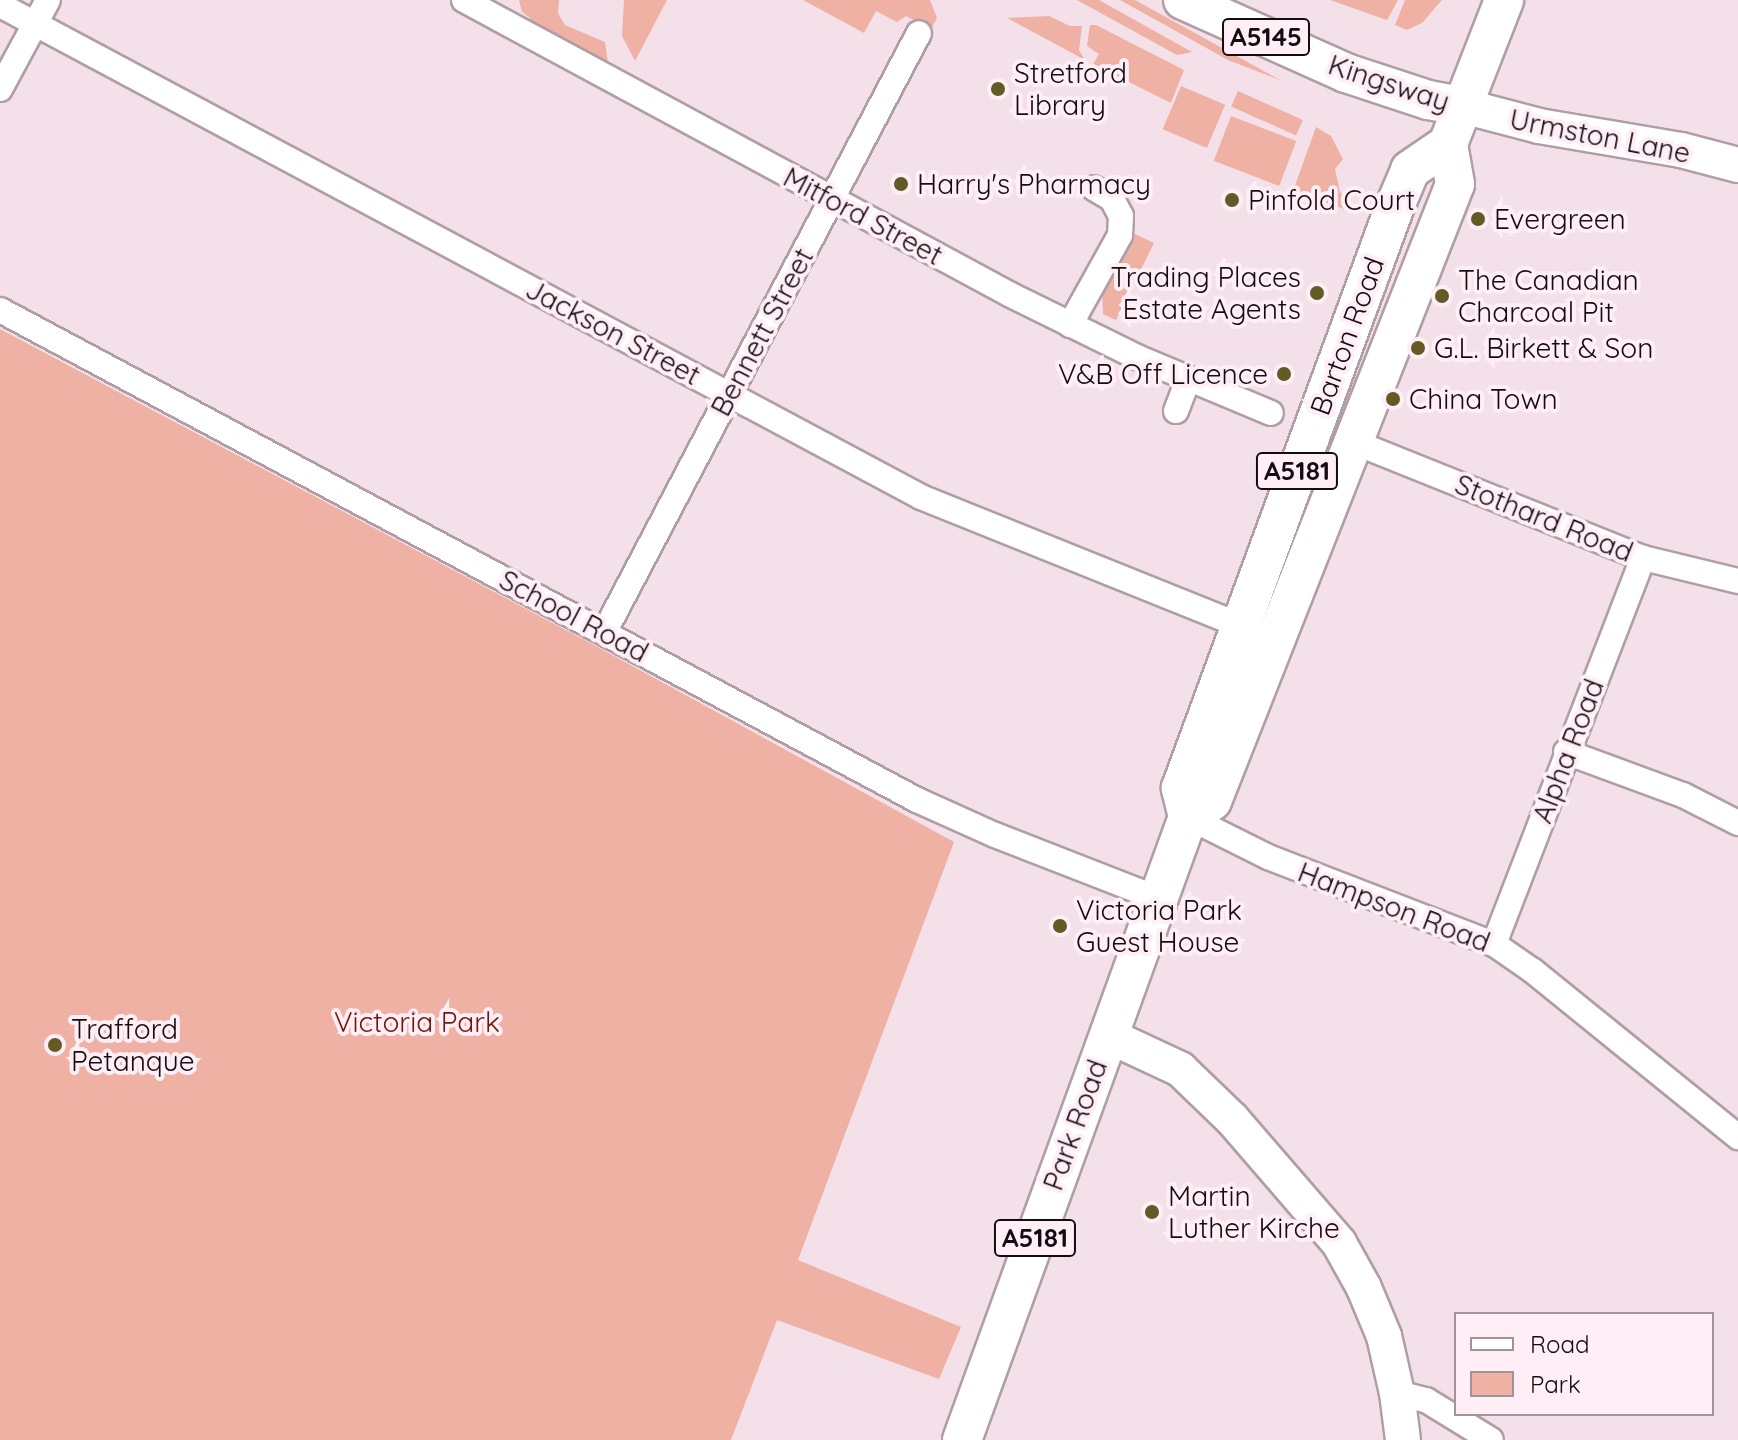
<!DOCTYPE html>
<style>
body{margin:0}
#map{position:relative;width:1738px;height:1440px;overflow:hidden;background:#f4e0e9;font-family:Quicksand,sans-serif}
div>[style]{position:absolute}
.green>*{inset:0;background:#efb1a3;transform-origin:0 0}
.roads{filter:drop-shadow(2px 0 #b09da6) drop-shadow(-2px 0 #b09da6) drop-shadow(0 2px #b09da6) drop-shadow(0 -2px #b09da6)}
.street>*{height:24px;margin:-12px;padding:0 12px;transform-origin:12px;border-radius:12px;background:#fff}
.secondary>*{height:34px;margin:-17px;padding:0 17px;transform-origin:17px;border-radius:17px;background:#fff}
.primary>*{height:38px;margin:-19px;padding:0 19px;transform-origin:19px;border-radius:19px;background:#fff}
.dots>*{width:22px;height:22px;translate:-50% -50%;box-sizing:border-box;border:4px solid #ffeef5;border-radius:50%}
span{translate:-50% -50%;white-space:nowrap;text-align:center;line-height:1.15;-webkit-text-stroke:8px #ffeef5;paint-order:stroke}
.shield-label span{padding:2px 6px;background:#ffeef5;border:2px solid;border-radius:6px;-webkit-text-stroke-width:0}
.shield-label{font-size:26px;color:#140d10;font-weight:700}
.poi-label{font-size:28px;color:#140d10}
.left{translate:0 -50%;text-align:left}
.right{translate:-100% -50%;text-align:right}
.street-label{font-size:28px;color:#140d10}
.park-label{font-size:28px;color:#711908}
.legend{position:absolute;left:1454px;top:1312px;width:260px;height:104px;box-sizing:border-box;background:#ffeef5;border:2px solid #a19499;margin:0;padding:10px 14px;list-style:none;font-size:24px;color:#140d10}
.legend li{display:flex;align-items:center;gap:16px;height:40px}
.legend b{width:40px;border:2px solid #a19499}
</style>
<div id="map">
<div class="green">
<div style="clip-path:polygon(519px 0,559px 0,558px 13px,565px 25px,605px 42px,609px 70px,527px 25px,530px 18px,522px 12px)"></div>
<div style="clip-path:polygon(624px 0,667px 0,635px 61px,622px 36px)"></div>
<div style="clip-path:polygon(803px 0,930px 0,937px 18px,931px 29px,906px 16px,897px 22px,876px 11px,864px 33px)"></div>
<div style="clip-path:polygon(1077px 0,1099px 0,1192px 52px,1177px 55px)"></div>
<div style="clip-path:polygon(1120px 0,1135px 0,1282px 81px,1228px 60px)"></div>
<div style="clip-path:polygon(1330px 0,1398px 0,1387px 20px)"></div>
<div style="clip-path:polygon(1405px 0,1442px 0,1422px 23px,1407px 30px,1395px 25px)"></div>
<div style="clip-path:polygon(1049px 16px,1070px 26px,1082px 26px,1079px 50px,1085px 60px,1007px 18px)"></div>
<div style="clip-path:polygon(1090px 25px,1096px 25px,1184px 70px,1171px 103px,1093px 64px,1099px 54px,1087px 46px)"></div>
<div style="left:1181px;top:86px;width:48px;height:47px;rotate:23deg"></div>
<div style="left:1238px;top:91px;width:71px;height:17px;rotate:24deg"></div>
<div style="left:1231px;top:116px;width:70px;height:48px;rotate:21deg"></div>
<div style="clip-path:polygon(1316px 127px,1331px 136px,1343px 159px,1335px 169px,1340px 192px,1347px 199px,1347px 210px,1293px 191px)"></div>
<div style="clip-path:polygon(1131px 232px,1154px 243px,1116px 320px,1103px 314px,1102px 292px)"></div>
<div style="clip-path:polygon(0 329px,596px 646px,954px 842px,798px 1260px,961px 1327px,939px 1379px,777px 1320px,731px 1440px,0 1440px)"></div>
</div>
<div class="roads">
<div class="street">
<div style="left:464px;top:0;width:621px;rotate:28.34deg"></div>
<div style="left:1011px;top:295px;width:140px;rotate:26.2deg"></div>
<div style="left:1137px;top:357px;width:145px;rotate:22.7deg"></div>
<div style="left:0;top:5px;width:1044px;rotate:28.11deg"></div>
<div style="left:921px;top:497px;width:346px;rotate:21.9deg"></div>
<div style="left:0;top:89px;width:101px;rotate:-61.7deg"></div>
<div style="left:0;top:310px;width:1040px;rotate:28.12deg"></div>
<div style="left:917px;top:800px;width:85px;rotate:24.2deg"></div>
<div style="left:995px;top:835px;width:176px;rotate:21.3deg"></div>
<div style="left:1070px;top:325px;width:103px;rotate:-60.9deg"></div>
<div style="left:1120px;top:235px;width:19px;rotate:-87deg"></div>
<div style="left:1121px;top:216px;width:19px;rotate:-118deg"></div>
<div style="left:1112px;top:199px;width:21px;rotate:-149deg"></div>
<div style="left:1176px;top:411px;width:33px;rotate:-69deg"></div>
<div style="left:1354px;top:442px;width:311px;rotate:21.9deg"></div>
<div style="left:1643px;top:558px;width:98px;rotate:13.6deg"></div>
<div style="left:605px;top:631px;width:675px;rotate:-62.3deg"></div>
<div style="left:1566px;top:752px;width:125px;rotate:20.2deg"></div>
<div style="left:1683px;top:795px;width:62px;rotate:27deg"></div>
<div style="left:1188px;top:817px;width:89px;rotate:26.6deg"></div>
<div style="left:1268px;top:857px;width:242px;rotate:21.1deg"></div>
<div style="left:1494px;top:944px;width:47px;rotate:34.7deg"></div>
<div style="left:1533px;top:971px;width:264px;rotate:39deg"></div>
<div style="left:1494px;top:944px;width:414px;rotate:-68.9deg"></div>
<div style="left:1397px;top:1393px;width:30px;rotate:14deg"></div>
<div style="left:1426px;top:1400px;width:76px;rotate:31.6deg"></div>
</div>
<div class="secondary">
<div style="left:1463px;top:106px;width:79px;rotate:14.7deg"></div>
<div style="left:1539px;top:126px;width:144px;rotate:9.6deg"></div>
<div style="left:1681px;top:150px;width:59px;rotate:14.7deg"></div>
<div style="left:1107px;top:1035px;width:81px;rotate:25deg"></div>
<div style="left:1180px;top:1069px;width:72px;rotate:43.9deg"></div>
<div style="left:1232px;top:1119px;width:164px;rotate:49.2deg"></div>
<div style="left:1339px;top:1243px;width:51px;rotate:60.9deg"></div>
<div style="left:1364px;top:1288px;width:52px;rotate:67.4deg"></div>
<div style="left:1384px;top:1336px;width:58px;rotate:77.2deg"></div>
<div style="left:1397px;top:1393px;width:47px;rotate:82.7deg"></div>
</div>
<div class="primary">
<div style="left:1183px;top:0;width:179px;rotate:24.1deg"></div>
<div style="left:1346px;top:73px;width:86px;rotate:18.2deg"></div>
<div style="left:1428px;top:100px;width:36px;rotate:10deg"></div>
<div style="left:1188px;top:817px;width:29px;rotate:-34deg"></div>
<div style="left:1212px;top:801px;width:663px;rotate:-68.5deg"></div>
<div style="left:1455px;top:184px;width:41px;rotate:-99.9deg"></div>
<div style="left:1448px;top:144px;width:155px;rotate:-68.7deg"></div>
<div style="left:962px;top:1440px;width:663px;rotate:-70.06deg"></div>
<div style="left:1188px;top:817px;width:30px;rotate:-104deg"></div>
<div style="left:1181px;top:788px;width:620px;rotate:-69.81deg"></div>
<div style="left:1395px;top:206px;width:39px;rotate:-67deg"></div>
<div style="left:1410px;top:170px;width:46px;rotate:-34.4deg"></div>
</div>
</div>
<div class="dots">
<div style="left:998px;top:89px;background:#645a26"></div>
<div style="left:901px;top:184px;background:#645a26"></div>
<div style="left:1232px;top:200px;background:#645a26"></div>
<div style="left:1478px;top:219px;background:#645a26"></div>
<div style="left:1317px;top:293px;background:#645a26"></div>
<div style="left:1442px;top:296px;background:#645a26"></div>
<div style="left:1418px;top:348px;background:#645a26"></div>
<div style="left:1284px;top:374px;background:#645a26"></div>
<div style="left:1393px;top:399px;background:#645a26"></div>
<div style="left:1060px;top:926px;background:#645a26"></div>
<div style="left:55px;top:1045px;background:#645a26"></div>
<div style="left:1152px;top:1212px;background:#645a26"></div>
</div>
<div class="shield-label">
<span style="left:1266px;top:37px">A5145</span>
<span style="left:1297px;top:471px">A5181</span>
<span style="left:1035px;top:1238px">A5181</span>
</div>
<div class="poi-label">
<span class="left" style="left:1014px;top:89px">Stretford<br>Library</span>
<span class="left" style="left:917px;top:184px">Harry's Pharmacy</span>
<span class="left" style="left:1248px;top:200px">Pinfold Court</span>
<span class="left" style="left:1494px;top:219px">Evergreen</span>
<span class="right" style="left:1301px;top:293px">Trading Places<br>Estate Agents</span>
<span class="left" style="left:1458px;top:296px">The Canadian<br>Charcoal Pit</span>
<span class="left" style="left:1434px;top:348px">G.L. Birkett &amp; Son</span>
<span class="right" style="left:1268px;top:374px">V&amp;B Off Licence</span>
<span class="left" style="left:1409px;top:399px">China Town</span>
<span class="left" style="left:1076px;top:926px">Victoria Park<br>Guest House</span>
<span class="left" style="left:71px;top:1045px">Trafford<br>Petanque</span>
<span class="left" style="left:1168px;top:1212px">Martin<br>Luther Kirche</span>
</div>
<div class="street-label">
<span style="left:1389px;top:83px;rotate:18deg">Kingsway</span>
<span style="left:1600px;top:136px;rotate:11deg">Urmston Lane</span>
<span style="left:863px;top:216px;rotate:28deg">Mitford Street</span>
<span style="left:613px;top:332px;rotate:28deg">Jackson Street</span>
<span style="left:762px;top:332px;rotate:-62deg">Bennett Street</span>
<span style="left:1347px;top:336px;rotate:-70deg">Barton Road</span>
<span style="left:1544px;top:518px;rotate:22deg">Stothard Road</span>
<span style="left:574px;top:616px;rotate:28deg">School Road</span>
<span style="left:1568px;top:751px;rotate:-69deg">Alpha Road</span>
<span style="left:1394px;top:907px;rotate:21deg">Hampson Road</span>
<span style="left:1075px;top:1125px;rotate:-70deg">Park Road</span>
</div>
<div class="park-label">
<span style="left:417px;top:1022px">Victoria Park</span>
</div>
<ul class="legend">
<li><b style="height:10px;background:#fff"></b>Road</li>
<li><b style="height:22px;background:#efb1a3"></b>Park</li>
</ul>
</div>
